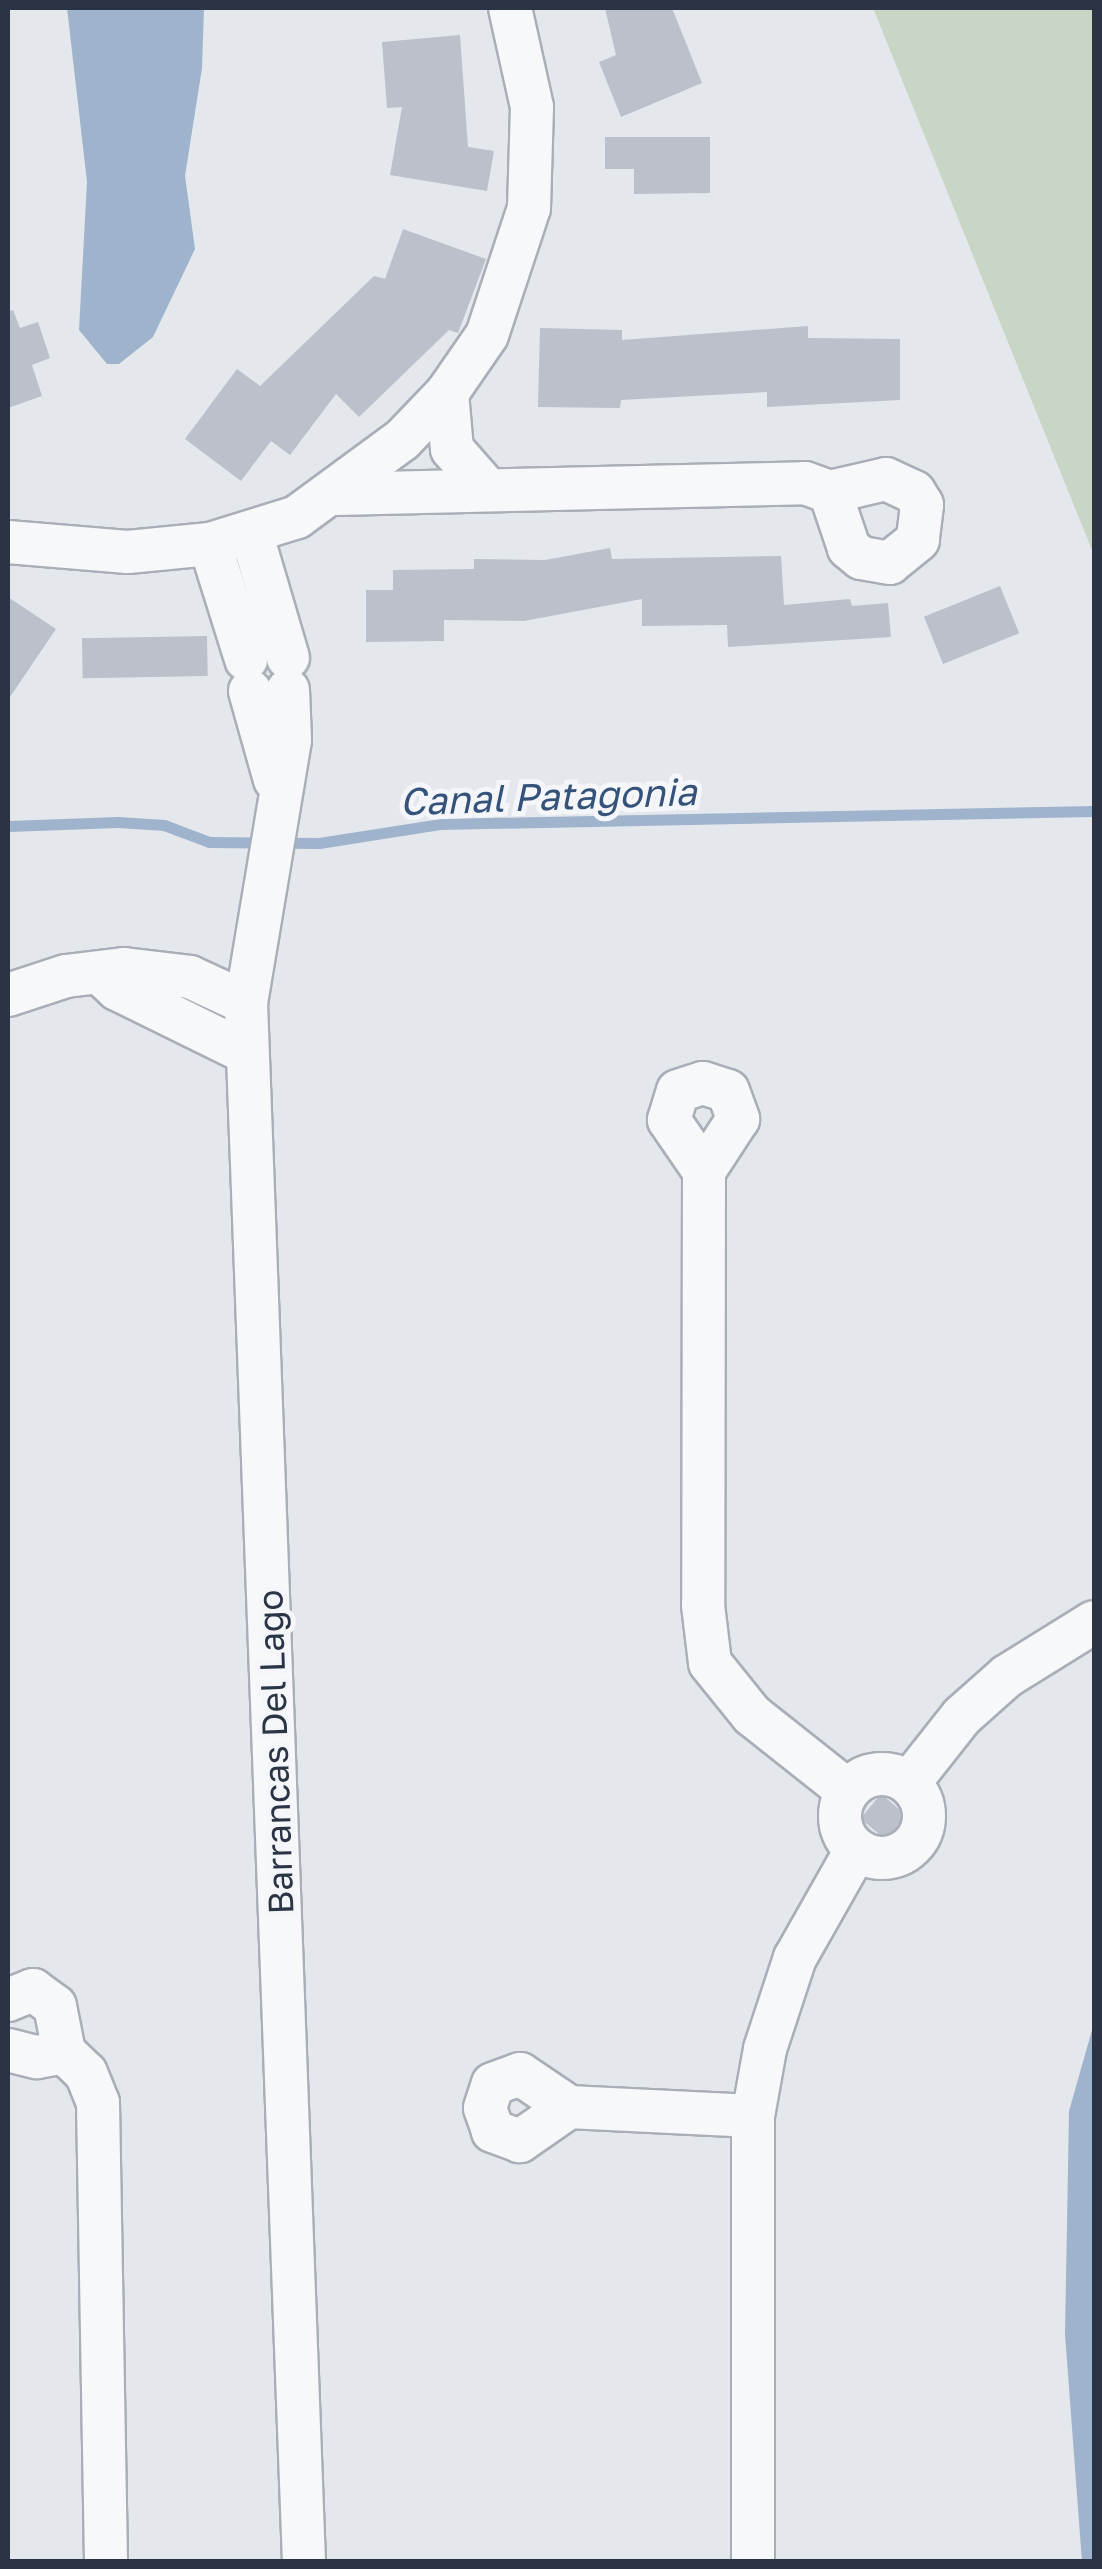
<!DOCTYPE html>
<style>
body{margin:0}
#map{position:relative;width:1102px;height:2569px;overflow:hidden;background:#e4e7ec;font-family:"Golos Text",sans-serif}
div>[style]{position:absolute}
.green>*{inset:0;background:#c9d6c5}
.water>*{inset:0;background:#9fb4cc}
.stream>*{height:11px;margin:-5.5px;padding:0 5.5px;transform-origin:5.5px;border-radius:5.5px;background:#9fb4cc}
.building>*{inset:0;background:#bbc0ca;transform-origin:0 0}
.roads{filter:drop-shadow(2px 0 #a9aeb7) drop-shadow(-2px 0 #a9aeb7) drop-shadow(0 2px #a9aeb7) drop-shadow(0 -2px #a9aeb7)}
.minor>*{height:42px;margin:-21px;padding:0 21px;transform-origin:21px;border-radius:21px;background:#f7f8fa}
.minor>.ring{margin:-21px;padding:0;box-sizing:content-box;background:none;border:42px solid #f7f8fa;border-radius:50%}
span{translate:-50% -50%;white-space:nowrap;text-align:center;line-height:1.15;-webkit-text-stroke:10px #f4f6f9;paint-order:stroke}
.street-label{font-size:35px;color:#2b3445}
.water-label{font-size:38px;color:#34527a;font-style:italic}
.frame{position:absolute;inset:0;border:10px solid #2b3445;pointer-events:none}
</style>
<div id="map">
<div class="green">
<div style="clip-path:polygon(873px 8px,1094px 8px,1094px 555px)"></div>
</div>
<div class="water">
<div style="clip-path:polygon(67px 8px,204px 8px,202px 68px,185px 176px,195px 249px,153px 337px,119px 364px,107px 364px,79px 330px,87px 182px)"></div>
<div style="clip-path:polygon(1094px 2023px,1094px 2561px,1082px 2562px,1065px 2334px,1067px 2223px,1069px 2111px)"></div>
</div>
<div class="stream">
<div style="left:8px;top:826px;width:110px;rotate:-2.1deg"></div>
<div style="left:118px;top:822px;width:46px;rotate:3.7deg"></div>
<div style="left:164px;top:825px;width:48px;rotate:20.7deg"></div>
<div style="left:209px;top:842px;width:110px;rotate:0.5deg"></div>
<div style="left:319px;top:843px;width:122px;rotate:-8.9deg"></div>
<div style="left:440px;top:824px;width:654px;rotate:-1.14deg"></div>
</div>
<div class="building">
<div style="clip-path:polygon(605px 8px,672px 8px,702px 83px,621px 117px,599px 62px,616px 55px)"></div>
<div style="clip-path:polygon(460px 35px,468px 147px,494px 151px,487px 191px,390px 175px,402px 107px,387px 108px,382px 42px)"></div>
<div style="clip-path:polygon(605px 137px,710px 137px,710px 193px,634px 194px,634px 169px,605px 169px)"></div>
<div style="clip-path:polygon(403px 229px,486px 259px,458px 333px,449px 330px,359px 417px,336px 394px,290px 455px,271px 441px,241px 481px,185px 439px,237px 369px,260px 386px,374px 276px,385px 279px)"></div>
<div style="clip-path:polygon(13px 310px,20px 328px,38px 322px,50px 358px,32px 365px,42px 396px,8px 408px,8px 311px)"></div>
<div style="clip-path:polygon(808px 326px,808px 338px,900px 339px,900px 400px,767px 407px,767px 392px,621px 400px,620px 408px,538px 407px,540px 328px,622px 330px,622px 340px)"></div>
<div style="clip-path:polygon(610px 548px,612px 559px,781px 556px,784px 605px,850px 599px,852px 606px,888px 603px,891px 637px,728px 647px,727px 625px,642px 626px,642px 599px,524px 621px,444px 620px,444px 641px,366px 642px,366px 590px,393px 590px,393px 570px,474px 569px,474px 559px,545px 560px)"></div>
<div style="left:1000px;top:586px;width:51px;height:82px;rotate:68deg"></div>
<div style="clip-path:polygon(8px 597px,56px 629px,8px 700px)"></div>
<div style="left:207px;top:636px;width:40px;height:125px;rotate:89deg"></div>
<div style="left:881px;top:1794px;width:33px;height:32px;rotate:40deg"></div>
</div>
<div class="roads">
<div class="minor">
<div style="left:447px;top:393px;width:56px;rotate:84.9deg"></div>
<div style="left:452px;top:449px;width:53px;rotate:48.8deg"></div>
<div style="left:336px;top:494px;width:469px;rotate:-1.3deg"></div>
<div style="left:805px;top:483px;width:27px;rotate:20deg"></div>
<div style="left:830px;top:492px;width:57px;rotate:-13.1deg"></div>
<div style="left:886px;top:479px;width:31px;rotate:25deg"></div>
<div style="left:914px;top:492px;width:15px;rotate:58deg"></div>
<div style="left:922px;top:505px;width:35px;rotate:97deg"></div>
<div style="left:918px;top:540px;width:36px;rotate:141deg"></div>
<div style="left:890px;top:563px;width:29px;rotate:-170deg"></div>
<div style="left:861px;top:558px;width:16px;rotate:-140deg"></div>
<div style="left:849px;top:548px;width:59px;rotate:-108.7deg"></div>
<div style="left:251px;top:532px;width:131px;rotate:73.6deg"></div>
<div style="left:8px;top:542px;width:120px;rotate:4.8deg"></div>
<div style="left:128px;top:552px;width:82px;rotate:-5.6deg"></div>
<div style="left:210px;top:544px;width:91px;rotate:-17.2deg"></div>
<div style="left:297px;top:517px;width:130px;rotate:-36.3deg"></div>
<div style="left:402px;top:440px;width:65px;rotate:-46.2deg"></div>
<div style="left:447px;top:393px;width:70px;rotate:-55.4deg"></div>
<div style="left:487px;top:335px;width:134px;rotate:-71.7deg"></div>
<div style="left:529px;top:208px;width:101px;rotate:-88.3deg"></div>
<div style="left:532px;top:107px;width:101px;rotate:-102.5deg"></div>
<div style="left:210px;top:544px;width:121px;rotate:72.6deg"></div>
<div style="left:288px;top:690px;width:50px;rotate:87.7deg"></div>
<div style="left:290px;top:740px;width:267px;rotate:99.5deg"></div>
<div style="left:246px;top:1003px;width:1560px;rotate:87.87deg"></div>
<div style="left:250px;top:691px;width:92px;rotate:74.3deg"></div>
<div style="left:101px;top:974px;width:22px;rotate:43deg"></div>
<div style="left:117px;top:989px;width:145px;rotate:26.2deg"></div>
<div style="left:8px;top:995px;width:61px;rotate:-18.1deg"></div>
<div style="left:66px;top:976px;width:58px;rotate:-6.9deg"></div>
<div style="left:124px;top:969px;width:66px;rotate:6.9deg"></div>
<div style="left:190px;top:977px;width:62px;rotate:24.9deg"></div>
<div style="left:704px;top:1171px;width:62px;rotate:-124.5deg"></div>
<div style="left:669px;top:1120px;width:30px;rotate:-73deg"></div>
<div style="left:678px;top:1091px;width:26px;rotate:-18deg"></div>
<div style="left:703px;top:1083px;width:26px;rotate:18deg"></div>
<div style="left:728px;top:1091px;width:30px;rotate:70deg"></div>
<div style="left:738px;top:1119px;width:62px;rotate:123.2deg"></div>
<div style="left:704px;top:1171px;width:434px;rotate:90.1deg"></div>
<div style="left:703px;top:1605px;width:58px;rotate:83.1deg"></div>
<div style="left:710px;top:1663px;width:67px;rotate:51.1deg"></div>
<div style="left:752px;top:1715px;width:122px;rotate:38.4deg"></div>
<div class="ring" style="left:840px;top:1774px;width:42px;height:42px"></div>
<div style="left:909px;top:1783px;width:85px;rotate:-51.7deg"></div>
<div style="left:962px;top:1716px;width:60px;rotate:-41.6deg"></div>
<div style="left:1007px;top:1676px;width:102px;rotate:-31.8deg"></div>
<div style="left:8px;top:2000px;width:27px;rotate:-22deg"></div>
<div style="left:33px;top:1990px;width:27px;rotate:36deg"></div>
<div style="left:55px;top:2006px;width:47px;rotate:78.9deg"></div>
<div style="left:64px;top:2052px;width:30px;rotate:44deg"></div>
<div style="left:86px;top:2073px;width:32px;rotate:68deg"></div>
<div style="left:98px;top:2103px;width:459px;rotate:89deg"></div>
<div style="left:8px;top:2050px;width:30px;rotate:14deg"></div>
<div style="left:37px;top:2057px;width:27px;rotate:-10deg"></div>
<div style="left:569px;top:2107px;width:60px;rotate:145.2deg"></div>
<div style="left:520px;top:2141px;width:29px;rotate:-160deg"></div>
<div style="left:493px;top:2131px;width:24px;rotate:-109deg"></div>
<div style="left:485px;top:2108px;width:25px;rotate:-72deg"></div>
<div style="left:493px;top:2084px;width:29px;rotate:-20deg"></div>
<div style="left:520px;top:2074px;width:59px;rotate:34deg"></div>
<div style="left:569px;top:2107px;width:184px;rotate:2.8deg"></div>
<div style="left:753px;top:2562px;width:446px;rotate:-90deg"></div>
<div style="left:753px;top:2116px;width:68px;rotate:-79.8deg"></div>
<div style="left:765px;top:2049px;width:96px;rotate:-71.8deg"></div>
<div style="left:795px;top:1958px;width:124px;rotate:-60.5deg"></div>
</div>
</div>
<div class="street-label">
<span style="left:275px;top:1752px;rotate:-92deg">Barrancas Del Lago</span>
</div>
<div class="water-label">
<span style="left:548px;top:796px;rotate:-2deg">Canal Patagonia</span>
</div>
<div class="frame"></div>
</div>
